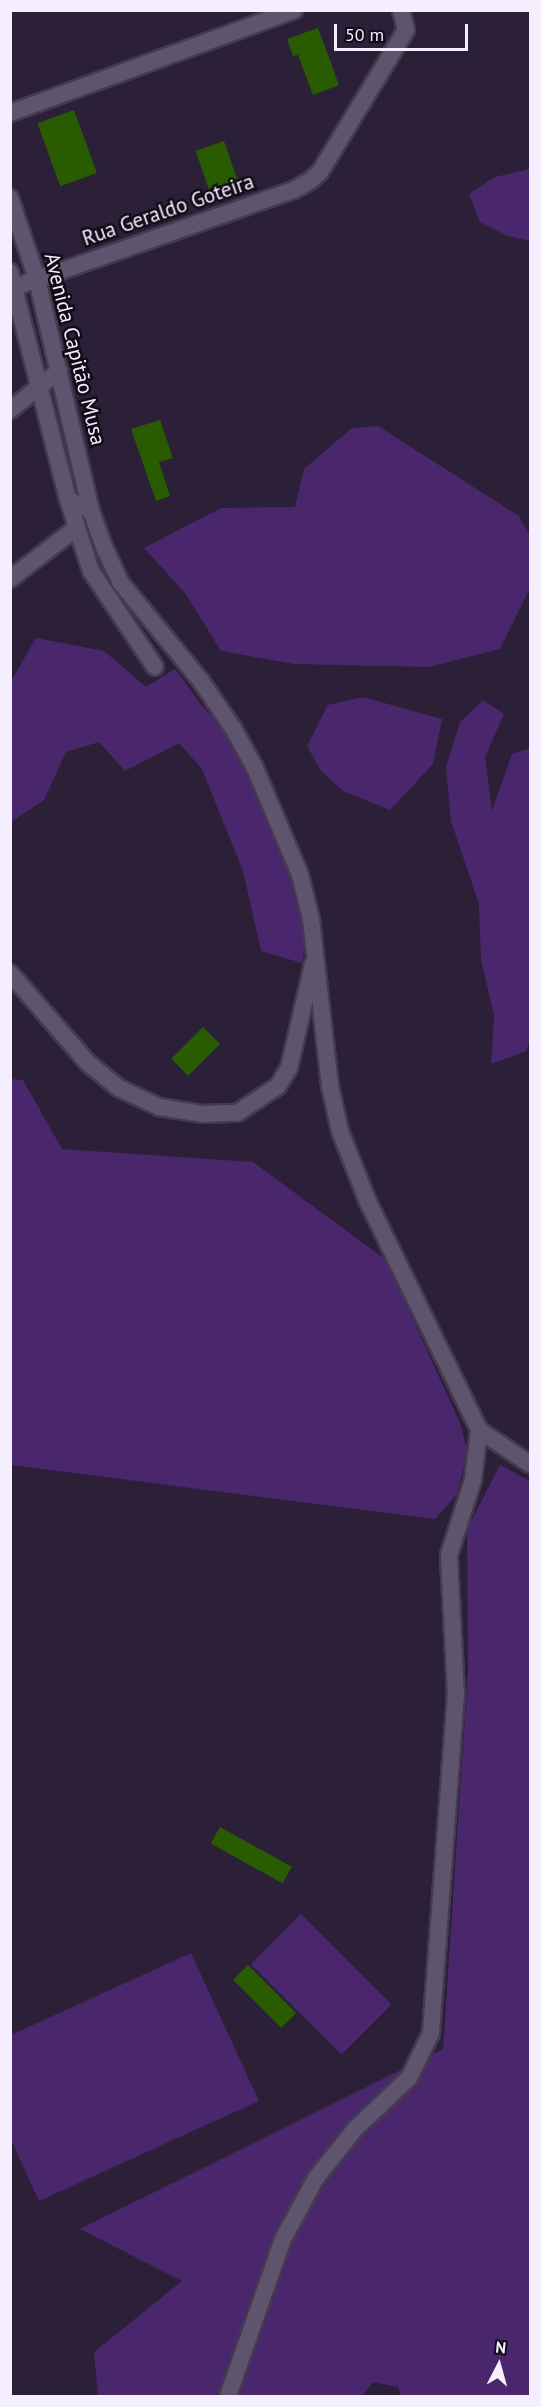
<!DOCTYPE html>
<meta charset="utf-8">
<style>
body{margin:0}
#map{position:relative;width:541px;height:2407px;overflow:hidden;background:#2b2038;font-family:"PT Sans",sans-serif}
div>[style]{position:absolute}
.green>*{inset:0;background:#4a266c;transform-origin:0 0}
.building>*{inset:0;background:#295c00;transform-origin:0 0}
.roads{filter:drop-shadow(2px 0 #443b4f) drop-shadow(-2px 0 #443b4f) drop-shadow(0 2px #443b4f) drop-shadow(0 -2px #443b4f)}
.minor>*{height:16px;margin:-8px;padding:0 8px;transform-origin:8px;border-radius:8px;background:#5f546e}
span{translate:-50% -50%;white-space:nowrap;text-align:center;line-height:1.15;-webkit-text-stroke:5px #110c17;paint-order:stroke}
.street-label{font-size:21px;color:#f4eefe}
.frame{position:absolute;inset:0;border:12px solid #f4eefe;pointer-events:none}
.north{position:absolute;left:469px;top:2335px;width:60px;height:60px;-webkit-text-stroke:4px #110c17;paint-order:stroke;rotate:6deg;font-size:16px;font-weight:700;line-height:24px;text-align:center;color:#f4eefe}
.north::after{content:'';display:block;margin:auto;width:21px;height:27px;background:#f4eefe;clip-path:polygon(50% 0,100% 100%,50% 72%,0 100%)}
.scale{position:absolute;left:334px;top:24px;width:134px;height:27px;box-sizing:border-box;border:3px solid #f4eefe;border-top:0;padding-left:8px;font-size:18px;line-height:21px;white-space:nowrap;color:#f4eefe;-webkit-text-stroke:4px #110c17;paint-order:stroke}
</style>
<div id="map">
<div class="green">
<div style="clip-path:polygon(530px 169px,530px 241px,508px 236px,480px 222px,469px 194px,495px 177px)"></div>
<div style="clip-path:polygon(378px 426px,519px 516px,530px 536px,530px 588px,500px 649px,429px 667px,294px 664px,221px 651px,185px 593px,144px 548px,221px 508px,295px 507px,304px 469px,352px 428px)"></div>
<div style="clip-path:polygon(36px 638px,104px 651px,146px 687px,175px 669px,202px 706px,232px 736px,290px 862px,309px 925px,302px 963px,261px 951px,243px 871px,202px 769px,179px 743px,125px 771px,99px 742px,66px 752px,44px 800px,11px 822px,11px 681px)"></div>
<div style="clip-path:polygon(363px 697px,442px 719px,433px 764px,390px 810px,343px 791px,321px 771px,307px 746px,328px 705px)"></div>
<div style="clip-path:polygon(483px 700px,504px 714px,485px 757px,492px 811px,512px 754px,530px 748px,530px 1041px,526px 1051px,491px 1064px,494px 1015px,481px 960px,479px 904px,451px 821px,446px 767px,460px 722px)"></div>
<div style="clip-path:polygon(11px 1079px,23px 1080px,62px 1149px,253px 1162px,386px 1260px,460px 1423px,468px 1452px,457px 1494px,435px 1519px,11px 1465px)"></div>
<div style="clip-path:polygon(500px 1465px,530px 1481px,530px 2396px,401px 2396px,398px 2387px,373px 2382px,362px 2396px,98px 2396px,94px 2352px,182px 2281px,80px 2229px,443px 2049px,468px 1671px,467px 1529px)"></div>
<div style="left:301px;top:1914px;width:128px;height:71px;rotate:45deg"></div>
<div style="clip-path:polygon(191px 1953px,259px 2101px,39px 2201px,11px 2140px,11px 2035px)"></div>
</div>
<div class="building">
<div style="clip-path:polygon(318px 28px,339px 85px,313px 95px,298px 55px,293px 56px,287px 39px)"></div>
<div style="left:74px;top:110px;width:67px;height:39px;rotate:70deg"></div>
<div style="left:224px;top:141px;width:52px;height:30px;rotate:71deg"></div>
<div style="clip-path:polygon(160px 420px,173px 458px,159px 462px,170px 496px,156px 501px,131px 429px)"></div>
<div style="left:203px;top:1027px;width:24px;height:45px;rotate:45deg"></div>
<div style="left:220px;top:1827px;width:82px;height:19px;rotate:29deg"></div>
<div style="left:248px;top:1965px;width:68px;height:21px;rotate:45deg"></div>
</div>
<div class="roads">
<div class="minor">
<div style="left:10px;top:113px;width:302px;rotate:-19.9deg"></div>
<div style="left:10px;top:198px;width:85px;rotate:71.6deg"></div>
<div style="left:37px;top:279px;width:238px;rotate:76.9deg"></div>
<div style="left:91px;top:511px;width:38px;rotate:70deg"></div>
<div style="left:104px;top:547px;width:38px;rotate:65deg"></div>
<div style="left:120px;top:582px;width:128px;rotate:50.7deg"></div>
<div style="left:201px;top:681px;width:57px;rotate:55.8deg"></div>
<div style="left:233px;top:728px;width:46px;rotate:61.2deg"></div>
<div style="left:255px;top:768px;width:116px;rotate:67.2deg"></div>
<div style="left:300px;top:875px;width:45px;rotate:76deg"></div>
<div style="left:311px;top:919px;width:168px;rotate:83.5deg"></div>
<div style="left:330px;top:1086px;width:46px;rotate:77.5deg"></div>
<div style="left:340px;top:1131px;width:76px;rotate:68.5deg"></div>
<div style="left:368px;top:1202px;width:254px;rotate:64deg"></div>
<div style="left:479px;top:1430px;width:61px;rotate:33.7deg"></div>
<div style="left:10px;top:272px;width:234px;rotate:75.7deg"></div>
<div style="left:68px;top:499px;width:26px;rotate:28deg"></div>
<div style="left:15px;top:287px;width:295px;rotate:-19.2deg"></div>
<div style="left:294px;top:190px;width:20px;rotate:-30deg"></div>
<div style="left:311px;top:180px;width:12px;rotate:-42deg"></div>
<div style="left:320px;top:172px;width:166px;rotate:-58.8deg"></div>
<div style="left:406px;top:30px;width:21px;rotate:-104deg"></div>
<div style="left:10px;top:410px;width:63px;rotate:-38.5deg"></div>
<div style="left:68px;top:499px;width:76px;rotate:72.3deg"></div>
<div style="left:91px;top:571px;width:115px;rotate:56.3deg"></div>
<div style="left:10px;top:579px;width:82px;rotate:-37.6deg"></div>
<div style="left:10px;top:973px;width:119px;rotate:49.1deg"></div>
<div style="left:88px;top:1063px;width:40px;rotate:39deg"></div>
<div style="left:119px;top:1088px;width:44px;rotate:25.4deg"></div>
<div style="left:159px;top:1107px;width:45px;rotate:9deg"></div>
<div style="left:203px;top:1114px;width:34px;rotate:-2deg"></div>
<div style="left:237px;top:1113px;width:49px;rotate:-33.4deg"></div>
<div style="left:278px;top:1086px;width:21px;rotate:-59deg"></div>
<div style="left:289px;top:1068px;width:107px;rotate:-77deg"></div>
<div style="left:228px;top:2396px;width:166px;rotate:-70.7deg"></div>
<div style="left:283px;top:2239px;width:69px;rotate:-61.6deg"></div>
<div style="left:316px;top:2178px;width:63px;rotate:-51.5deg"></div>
<div style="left:355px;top:2129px;width:74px;rotate:-43.4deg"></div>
<div style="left:409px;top:2078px;width:50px;rotate:-63.9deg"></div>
<div style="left:431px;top:2033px;width:339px;rotate:-85.8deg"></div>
<div style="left:456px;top:1695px;width:140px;rotate:-92.9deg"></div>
<div style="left:449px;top:1555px;width:79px;rotate:-72.3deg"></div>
<div style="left:473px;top:1480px;width:50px;rotate:-83.2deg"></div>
</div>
</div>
<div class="street-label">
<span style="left:168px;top:210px;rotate:-19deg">Rua Geraldo Goteira</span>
<span style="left:75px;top:349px;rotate:76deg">Avenida Capitão Musa</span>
</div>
<div class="frame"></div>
<div class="north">N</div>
<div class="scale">50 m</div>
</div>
